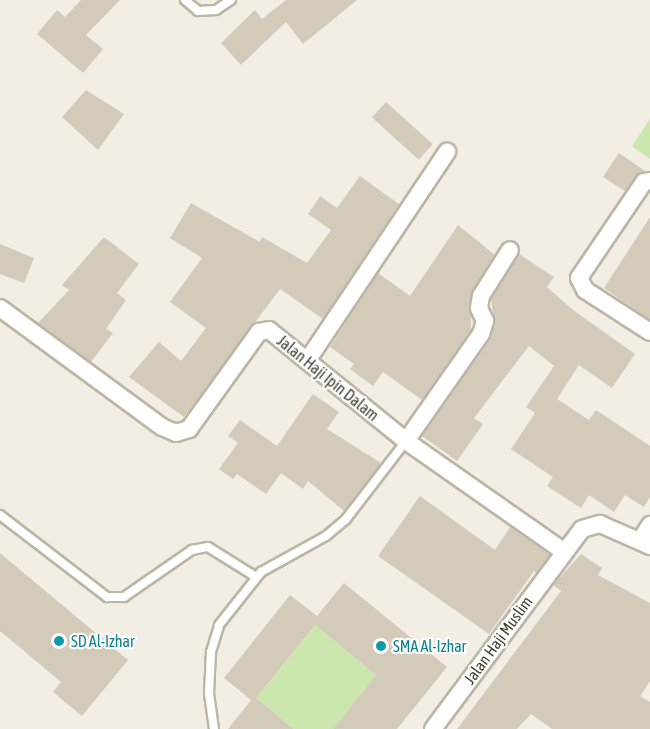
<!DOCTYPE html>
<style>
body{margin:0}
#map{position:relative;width:650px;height:729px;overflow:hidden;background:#f2eee4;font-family:"Asap Condensed",sans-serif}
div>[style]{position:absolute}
.green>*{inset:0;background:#cbe7ad}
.building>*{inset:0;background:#d4caba;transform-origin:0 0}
.roads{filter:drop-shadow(2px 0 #bdb6a7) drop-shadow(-2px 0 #bdb6a7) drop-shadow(0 2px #bdb6a7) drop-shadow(0 -2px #bdb6a7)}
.lane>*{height:8px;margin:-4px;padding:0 4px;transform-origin:4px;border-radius:4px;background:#fff}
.street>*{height:16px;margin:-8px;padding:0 8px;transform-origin:8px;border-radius:8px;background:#fff}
.dots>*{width:16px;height:16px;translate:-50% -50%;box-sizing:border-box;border:3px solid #fff;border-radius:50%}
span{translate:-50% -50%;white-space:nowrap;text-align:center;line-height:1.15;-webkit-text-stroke:4.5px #fff;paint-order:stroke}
.street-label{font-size:16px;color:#443e34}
.culture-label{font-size:16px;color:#0d838f}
.left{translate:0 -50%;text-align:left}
</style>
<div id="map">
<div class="green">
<div style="clip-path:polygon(650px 119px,650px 159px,632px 146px)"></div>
<div style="clip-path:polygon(315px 625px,376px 675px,333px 729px,294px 729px,256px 698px)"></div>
</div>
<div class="building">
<div style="clip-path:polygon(81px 0,120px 0,86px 35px,103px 49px,83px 73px,37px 34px,57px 10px,65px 17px)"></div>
<div style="clip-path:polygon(286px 0,357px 0,303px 44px,286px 22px,241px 65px,221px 43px,255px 10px,262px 19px)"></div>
<div style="clip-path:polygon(86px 90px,124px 114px,98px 150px,62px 117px)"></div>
<div style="left:386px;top:102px;width:63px;height:21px;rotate:42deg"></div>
<div style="clip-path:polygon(619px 153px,645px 171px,636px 176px,625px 191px,603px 177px)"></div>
<div style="clip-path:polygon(360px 176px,399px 204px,323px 319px,280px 289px,184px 417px,129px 377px,159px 342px,181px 361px,206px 328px,170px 302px,202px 258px,170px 238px,191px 203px,260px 242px,262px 237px,307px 263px,331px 230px,308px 214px,320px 196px,337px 208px)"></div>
<div style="clip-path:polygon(650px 217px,650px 320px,604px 288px)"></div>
<div style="clip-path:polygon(458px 225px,495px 255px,471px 294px,471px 329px,422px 400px,383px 372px,373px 386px,350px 369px,354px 364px,330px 347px,378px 273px,410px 296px)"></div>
<div style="clip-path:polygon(104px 237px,139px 264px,117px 293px,126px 300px,106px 329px,113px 333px,91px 362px,38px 323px,69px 290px,62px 285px)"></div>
<div style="clip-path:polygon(0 244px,34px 258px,24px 283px,0 274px)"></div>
<div style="clip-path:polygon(519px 254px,554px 277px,547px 287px,573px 310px,635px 354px,612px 388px,579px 365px,557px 399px,589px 420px,596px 410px,650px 446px,650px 497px,644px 507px,625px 495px,614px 512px,589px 495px,581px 508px,547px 486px,553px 477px,511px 449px,535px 413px,526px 407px,554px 366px,529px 346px,474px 418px,483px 424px,457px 461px,422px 436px,490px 340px,495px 323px,491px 300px)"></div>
<div style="clip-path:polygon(313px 394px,339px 412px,327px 429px,381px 463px,344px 511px,308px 481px,303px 489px,281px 473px,266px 494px,237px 474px,233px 479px,219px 469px,238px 443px,228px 436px,240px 420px,277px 446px)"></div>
<div style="clip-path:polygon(420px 496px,495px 550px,510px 527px,550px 555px,536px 573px,534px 571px,489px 634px,378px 556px)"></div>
<div style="clip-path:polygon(0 553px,128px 660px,82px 716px,53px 692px,61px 682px,0 631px)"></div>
<div style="clip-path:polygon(581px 554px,602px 568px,598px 575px,650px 603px,650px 681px,640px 696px,650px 702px,650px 729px,552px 729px,531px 714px,517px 729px,457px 729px,561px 591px,553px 585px)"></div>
<div style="clip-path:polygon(344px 583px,447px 667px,397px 729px,333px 729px,376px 675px,315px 625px,256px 698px,294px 729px,228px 729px,251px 700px,224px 678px,290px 595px,317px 616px)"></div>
</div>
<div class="roads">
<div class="lane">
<div style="left:185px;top:0;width:17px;rotate:40deg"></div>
<div style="left:198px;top:11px;width:18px;rotate:-3deg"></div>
<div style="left:216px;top:10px;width:18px;rotate:-34deg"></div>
<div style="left:0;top:515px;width:135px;rotate:37.5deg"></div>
<div style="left:107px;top:597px;width:17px"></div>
<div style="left:124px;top:597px;width:83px;rotate:-34.7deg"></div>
<div style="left:192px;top:550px;width:16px;rotate:-11deg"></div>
<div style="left:208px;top:547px;width:57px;rotate:32deg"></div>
<div style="left:214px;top:729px;width:35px;rotate:-98deg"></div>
<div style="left:209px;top:694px;width:42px;rotate:-87.3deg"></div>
<div style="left:211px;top:652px;width:28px;rotate:-73deg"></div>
<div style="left:219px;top:625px;width:68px;rotate:-51.6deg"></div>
<div style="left:261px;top:572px;width:74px;rotate:-29deg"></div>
<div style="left:326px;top:536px;width:26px;rotate:-40deg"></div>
<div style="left:346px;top:519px;width:98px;rotate:-52.4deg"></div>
</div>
<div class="street">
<div style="left:650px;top:181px;width:6px;rotate:171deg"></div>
<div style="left:644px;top:182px;width:116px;rotate:124.1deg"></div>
<div style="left:579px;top:278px;width:13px;rotate:63deg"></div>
<div style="left:585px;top:290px;width:77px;rotate:32.9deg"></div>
<div style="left:0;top:308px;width:201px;rotate:36.3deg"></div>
<div style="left:162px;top:427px;width:15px;rotate:23deg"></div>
<div style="left:176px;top:433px;width:14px;rotate:-17deg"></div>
<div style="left:189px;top:429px;width:120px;rotate:-54.2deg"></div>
<div style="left:259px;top:332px;width:10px;rotate:-11deg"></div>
<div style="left:269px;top:330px;width:176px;rotate:39deg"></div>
<div style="left:406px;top:441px;width:192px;rotate:35deg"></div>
<div style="left:307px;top:361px;width:252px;rotate:-56.2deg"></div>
<div style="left:406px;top:441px;width:131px;rotate:-55deg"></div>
<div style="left:481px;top:334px;width:14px;rotate:-73deg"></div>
<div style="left:485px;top:321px;width:14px;rotate:-115deg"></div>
<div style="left:479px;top:308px;width:12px;rotate:-81deg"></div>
<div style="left:481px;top:296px;width:54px;rotate:-57.8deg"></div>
<div style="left:640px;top:541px;width:19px;rotate:-58deg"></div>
<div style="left:433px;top:729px;width:249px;rotate:-53.3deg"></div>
<div style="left:582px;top:529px;width:19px;rotate:-16deg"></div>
<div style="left:600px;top:524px;width:55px;rotate:23.7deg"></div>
</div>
</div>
<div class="dots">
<div style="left:59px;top:641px;background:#0f9aa8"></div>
<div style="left:381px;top:646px;background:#0f9aa8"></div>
</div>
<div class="street-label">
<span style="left:328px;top:378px;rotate:39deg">Jalan Haji Ipin Dalam</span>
<span style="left:498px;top:640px;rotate:-54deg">Jalan Haji Muslim</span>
</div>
<div class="culture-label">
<span class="left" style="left:71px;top:641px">SD Al-Izhar</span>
<span class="left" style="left:393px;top:646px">SMA Al-Izhar</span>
</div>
</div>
